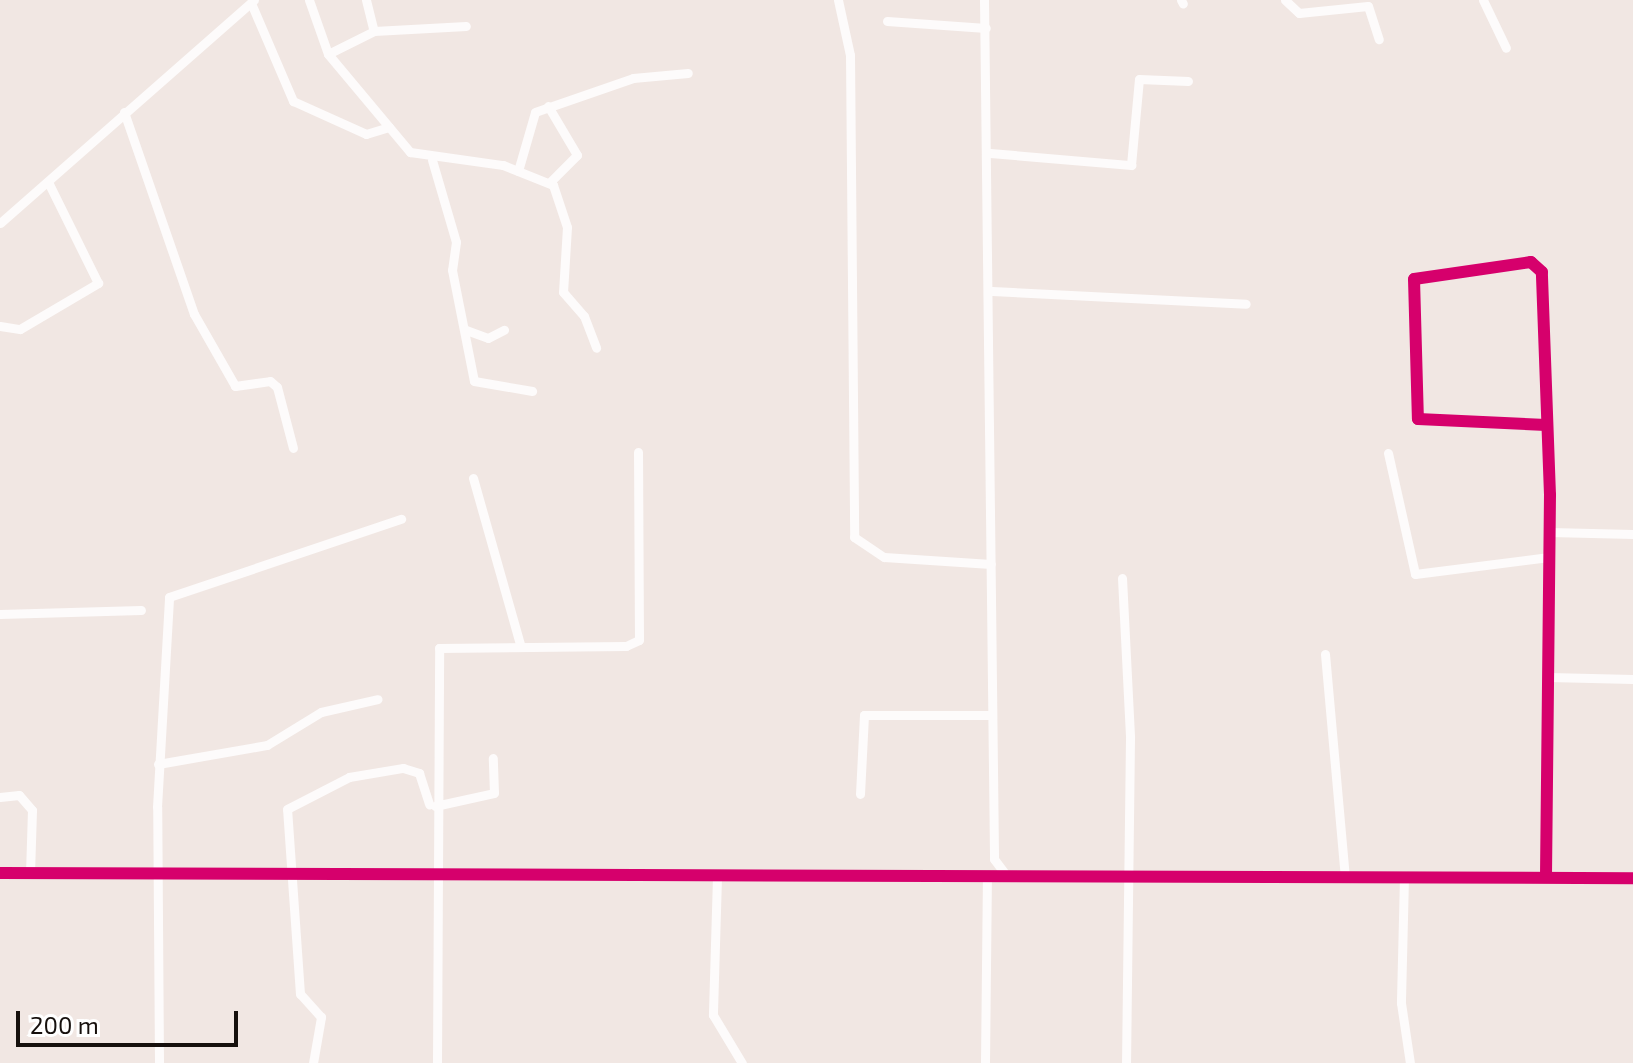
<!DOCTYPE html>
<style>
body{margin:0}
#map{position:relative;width:1633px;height:1063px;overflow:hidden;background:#f1e7e3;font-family:"Exo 2",sans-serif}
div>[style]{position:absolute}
.street>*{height:9px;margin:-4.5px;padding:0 4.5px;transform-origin:4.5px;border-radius:4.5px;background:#fdfbfb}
.cycleway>*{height:12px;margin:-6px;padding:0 6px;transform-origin:6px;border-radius:6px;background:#d6006c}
span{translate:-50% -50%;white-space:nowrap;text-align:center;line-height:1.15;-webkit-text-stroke:7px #fff;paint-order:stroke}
.scale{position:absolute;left:16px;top:1011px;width:222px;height:36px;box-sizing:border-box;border:4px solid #16100d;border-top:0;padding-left:10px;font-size:24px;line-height:28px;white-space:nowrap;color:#16100d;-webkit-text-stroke:6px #fff;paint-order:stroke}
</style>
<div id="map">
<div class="street">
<div style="left:309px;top:0;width:57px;rotate:70.6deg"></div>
<div style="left:328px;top:54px;width:128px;rotate:50.1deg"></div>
<div style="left:410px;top:152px;width:94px;rotate:8deg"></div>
<div style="left:503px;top:165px;width:54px;rotate:21.8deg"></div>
<div style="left:553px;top:185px;width:44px;rotate:71.6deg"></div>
<div style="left:567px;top:227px;width:65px;rotate:93.5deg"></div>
<div style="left:563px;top:292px;width:32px;rotate:49deg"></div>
<div style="left:584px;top:316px;width:34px;rotate:69deg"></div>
<div style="left:366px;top:0;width:32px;rotate:76deg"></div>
<div style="left:838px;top:0;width:56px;rotate:77.7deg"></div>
<div style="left:850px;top:55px;width:482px;rotate:89.5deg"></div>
<div style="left:854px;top:537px;width:36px;rotate:34deg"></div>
<div style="left:884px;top:557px;width:107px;rotate:3.7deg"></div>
<div style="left:984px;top:0;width:859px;rotate:89.33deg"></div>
<div style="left:994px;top:859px;width:20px;rotate:53deg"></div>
<div style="left:1181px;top:0;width:4px;rotate:63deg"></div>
<div style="left:1285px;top:0;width:19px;rotate:43deg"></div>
<div style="left:1299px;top:13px;width:69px;rotate:-5.8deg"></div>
<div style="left:1368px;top:6px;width:35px;rotate:72deg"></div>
<div style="left:1483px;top:0;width:53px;rotate:64.4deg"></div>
<div style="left:251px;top:3px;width:107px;rotate:66.8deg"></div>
<div style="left:293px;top:101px;width:80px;rotate:24.3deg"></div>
<div style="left:366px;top:134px;width:24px;rotate:-17deg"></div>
<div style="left:887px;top:21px;width:99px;rotate:4deg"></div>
<div style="left:328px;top:54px;width:51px;rotate:-26.6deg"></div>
<div style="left:374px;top:31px;width:92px;rotate:-3.1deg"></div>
<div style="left:548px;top:106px;width:57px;rotate:59.4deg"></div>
<div style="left:577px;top:155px;width:38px;rotate:135deg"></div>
<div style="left:124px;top:112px;width:214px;rotate:70.9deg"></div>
<div style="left:194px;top:314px;width:83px;rotate:60.3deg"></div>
<div style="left:235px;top:386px;width:35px;rotate:-8deg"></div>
<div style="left:270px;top:381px;width:9px;rotate:41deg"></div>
<div style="left:277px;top:387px;width:63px;rotate:75.3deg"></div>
<div style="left:990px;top:153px;width:142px;rotate:4.9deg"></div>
<div style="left:1131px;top:165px;width:86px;rotate:-84.7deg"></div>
<div style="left:1139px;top:79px;width:49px;rotate:2.3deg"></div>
<div style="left:432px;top:160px;width:85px;rotate:73.7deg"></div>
<div style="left:456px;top:242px;width:28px;rotate:98deg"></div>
<div style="left:452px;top:270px;width:113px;rotate:78.8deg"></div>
<div style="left:474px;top:381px;width:59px;rotate:9.8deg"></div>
<div style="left:518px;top:171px;width:61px;rotate:-73.9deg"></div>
<div style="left:535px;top:112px;width:104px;rotate:-19.1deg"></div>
<div style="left:633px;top:78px;width:55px;rotate:-5.2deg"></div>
<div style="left:0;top:223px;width:338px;rotate:-41.3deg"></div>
<div style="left:992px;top:291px;width:254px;rotate:2.9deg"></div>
<div style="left:0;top:326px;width:20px;rotate:9deg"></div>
<div style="left:20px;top:329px;width:91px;rotate:-30.5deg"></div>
<div style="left:98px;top:283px;width:113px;rotate:-116.3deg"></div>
<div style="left:466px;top:330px;width:23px;rotate:20deg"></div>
<div style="left:488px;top:338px;width:18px;rotate:-27deg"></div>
<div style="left:1388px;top:453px;width:124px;rotate:77.4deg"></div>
<div style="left:1415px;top:574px;width:135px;rotate:-7.2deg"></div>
<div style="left:473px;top:478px;width:173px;rotate:74.2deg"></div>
<div style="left:1550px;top:532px;width:83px;rotate:1.4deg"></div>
<div style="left:1122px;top:578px;width:160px;rotate:87.1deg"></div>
<div style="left:1130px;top:738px;width:325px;rotate:90.7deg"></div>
<div style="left:0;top:614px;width:141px;rotate:-1.6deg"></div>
<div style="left:1325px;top:654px;width:224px;rotate:84.9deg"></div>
<div style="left:1549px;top:677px;width:84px;rotate:1.4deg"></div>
<div style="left:158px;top:764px;width:111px;rotate:-9.9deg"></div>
<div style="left:267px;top:745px;width:63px;rotate:-31.4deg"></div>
<div style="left:321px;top:712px;width:58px;rotate:-12.8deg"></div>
<div style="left:860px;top:794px;width:79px;rotate:-87.1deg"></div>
<div style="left:864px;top:715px;width:128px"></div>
<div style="left:0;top:797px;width:19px;rotate:-6deg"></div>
<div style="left:19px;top:795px;width:20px;rotate:49deg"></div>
<div style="left:32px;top:810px;width:63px;rotate:91.8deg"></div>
<div style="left:435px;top:806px;width:60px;rotate:-12.4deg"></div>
<div style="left:494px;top:793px;width:35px;rotate:-92deg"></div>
<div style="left:0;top:873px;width:1633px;rotate:0.18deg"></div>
<div style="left:1546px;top:876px;width:381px;rotate:-89.4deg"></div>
<div style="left:1550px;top:495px;width:223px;rotate:-92.1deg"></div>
<div style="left:1542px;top:272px;width:15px;rotate:-138deg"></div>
<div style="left:1531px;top:262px;width:118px;rotate:171.7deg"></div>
<div style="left:1414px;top:279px;width:140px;rotate:88.4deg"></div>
<div style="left:1418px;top:419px;width:128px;rotate:2.7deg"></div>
<div style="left:717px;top:877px;width:138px;rotate:91.7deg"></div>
<div style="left:713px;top:1015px;width:56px;rotate:58.9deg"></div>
<div style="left:1404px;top:877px;width:126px;rotate:91.4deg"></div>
<div style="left:1401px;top:1003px;width:61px;rotate:81.5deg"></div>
<div style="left:159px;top:1063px;width:256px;rotate:-90.4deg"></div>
<div style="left:157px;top:807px;width:210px;rotate:-86.7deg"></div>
<div style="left:169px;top:597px;width:245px;rotate:-18.6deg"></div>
<div style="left:313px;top:1063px;width:47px;rotate:-80.1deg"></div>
<div style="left:321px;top:1017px;width:31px;rotate:-132deg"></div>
<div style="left:300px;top:994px;width:185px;rotate:-94deg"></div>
<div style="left:287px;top:809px;width:70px;rotate:-27.3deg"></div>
<div style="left:349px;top:777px;width:55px;rotate:-9.5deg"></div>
<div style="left:403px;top:768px;width:17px;rotate:17deg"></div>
<div style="left:419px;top:773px;width:33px;rotate:72deg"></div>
<div style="left:437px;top:1063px;width:415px;rotate:-89.7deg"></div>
<div style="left:439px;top:648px;width:187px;rotate:-0.6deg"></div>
<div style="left:626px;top:646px;width:14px;rotate:-25deg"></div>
<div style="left:639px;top:640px;width:188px;rotate:-90.3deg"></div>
<div style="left:985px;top:1063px;width:188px;rotate:-89.4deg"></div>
</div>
<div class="cycleway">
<div style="left:0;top:873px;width:1633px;rotate:0.18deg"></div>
<div style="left:1546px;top:876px;width:381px;rotate:-89.4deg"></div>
<div style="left:1550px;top:495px;width:223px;rotate:-92.1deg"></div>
<div style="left:1542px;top:272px;width:15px;rotate:-138deg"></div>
<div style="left:1531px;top:262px;width:118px;rotate:171.7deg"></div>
<div style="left:1414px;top:279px;width:140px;rotate:88.4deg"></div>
<div style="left:1418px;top:419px;width:128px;rotate:2.7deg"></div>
</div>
<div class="scale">200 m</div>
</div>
